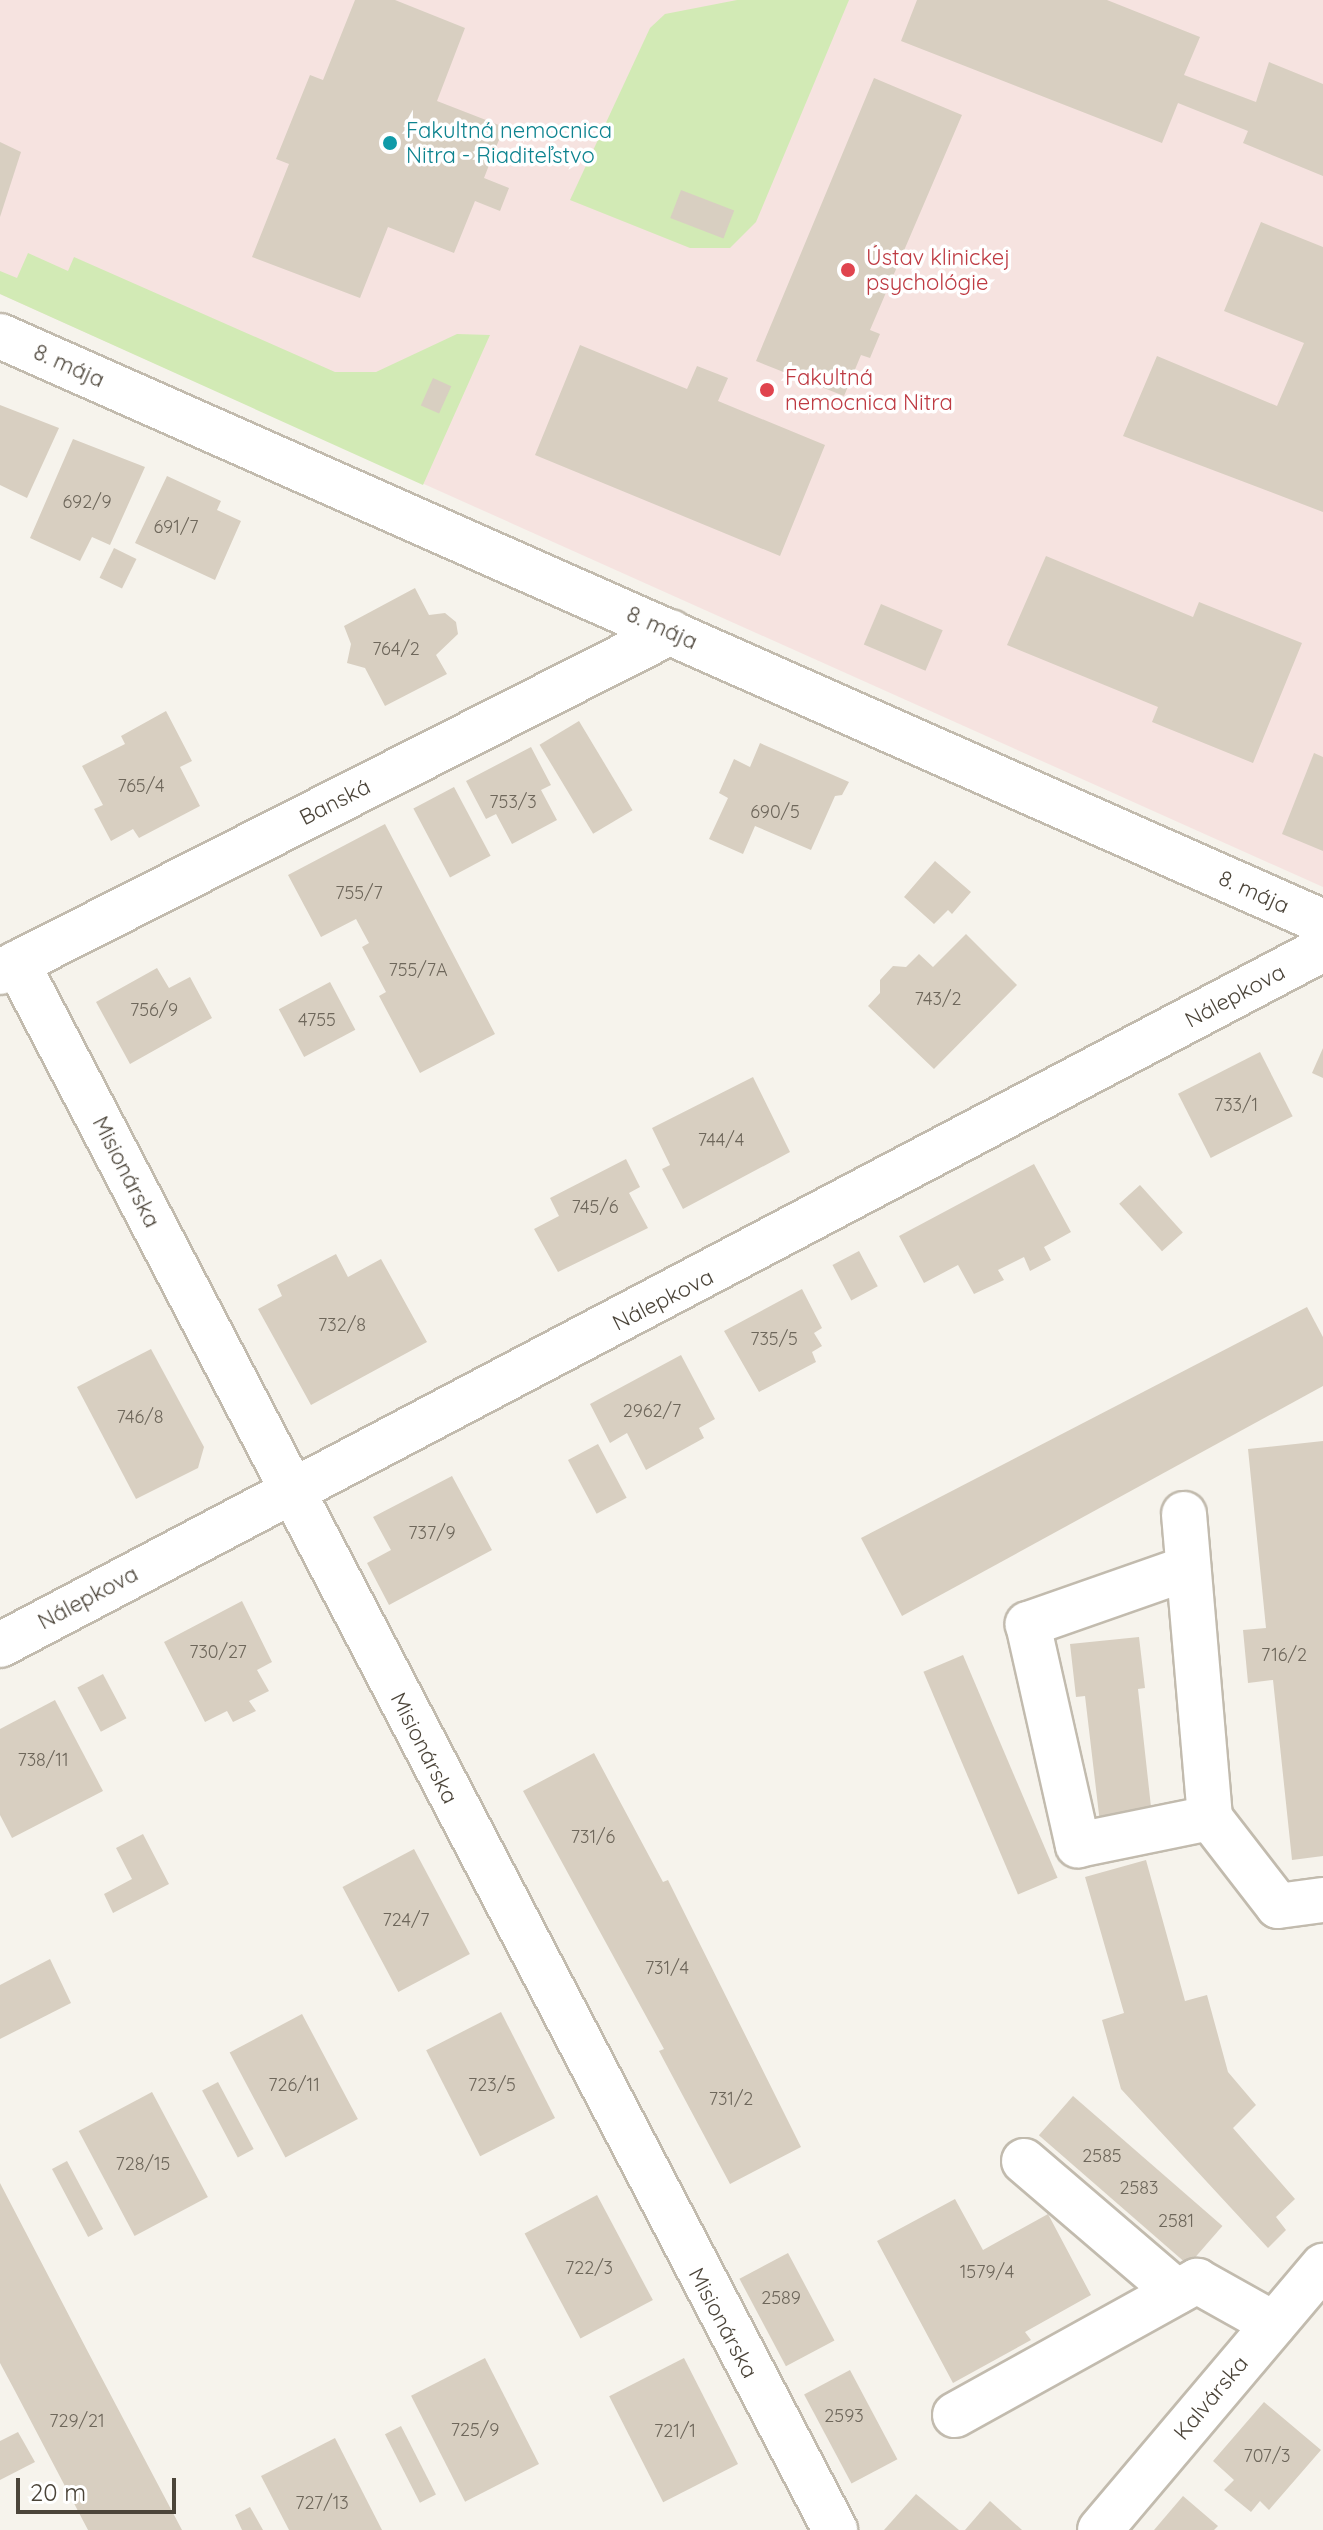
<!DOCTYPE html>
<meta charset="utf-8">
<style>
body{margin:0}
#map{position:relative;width:1323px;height:2530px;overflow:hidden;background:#f6f3ec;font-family:Quicksand,sans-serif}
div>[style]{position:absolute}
.medical>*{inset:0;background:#f6e3e0}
.green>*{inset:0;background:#d2eab5}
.building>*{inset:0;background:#d8cfc1;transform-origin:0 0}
.roads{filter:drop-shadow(2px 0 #c2bbae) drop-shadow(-2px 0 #c2bbae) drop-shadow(0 2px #c2bbae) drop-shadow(0 -2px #c2bbae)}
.minor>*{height:44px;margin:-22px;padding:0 22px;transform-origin:22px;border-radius:22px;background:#fff}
.dots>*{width:22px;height:22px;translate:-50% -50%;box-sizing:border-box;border:4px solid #fff;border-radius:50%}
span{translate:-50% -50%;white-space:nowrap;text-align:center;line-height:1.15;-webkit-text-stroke:7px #fff;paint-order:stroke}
.number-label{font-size:18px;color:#6e675b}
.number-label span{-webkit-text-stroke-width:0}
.culture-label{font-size:22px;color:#0d838f}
.left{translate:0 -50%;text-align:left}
.health-label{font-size:22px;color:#be3a42}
.street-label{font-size:22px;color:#4b4439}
.scale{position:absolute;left:16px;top:2478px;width:160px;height:36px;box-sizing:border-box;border:4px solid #4b4439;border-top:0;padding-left:10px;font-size:24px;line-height:28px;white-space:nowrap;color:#4b4439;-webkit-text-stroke:6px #fff;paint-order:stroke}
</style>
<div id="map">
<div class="medical">
<div style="clip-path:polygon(0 0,1323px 0,1323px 887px,0 294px)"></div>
</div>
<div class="green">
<div style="clip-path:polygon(737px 0,849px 0,756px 222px,730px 248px,690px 248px,570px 200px,650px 28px,665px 14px)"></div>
<div style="clip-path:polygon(28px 253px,68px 271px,74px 257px,335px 372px,376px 372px,457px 334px,490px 335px,423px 485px,0 294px,0 271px,17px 278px)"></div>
</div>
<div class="building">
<div style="clip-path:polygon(355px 0,395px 0,465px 28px,437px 101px,504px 127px,484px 178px,509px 188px,500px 211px,475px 201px,454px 253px,388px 227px,360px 298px,252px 257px,289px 164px,276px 159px,310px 75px,323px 80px)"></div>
<div style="clip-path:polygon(917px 0,1107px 0,1200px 37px,1184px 75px,1256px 102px,1269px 62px,1323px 84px,1323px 176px,1243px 143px,1248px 131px,1178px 103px,1162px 143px,901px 41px)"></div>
<div style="clip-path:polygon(874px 78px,962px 115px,870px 330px,880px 334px,870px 358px,861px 355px,844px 396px,756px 361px)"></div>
<div style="clip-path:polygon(0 142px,21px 152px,0 217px)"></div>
<div style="left:681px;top:190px;width:57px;height:30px;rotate:21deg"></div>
<div style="clip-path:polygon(1261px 222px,1323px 247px,1323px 512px,1123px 436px,1157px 356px,1277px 406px,1304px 343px,1224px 311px)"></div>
<div style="clip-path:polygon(580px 345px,687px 389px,697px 366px,728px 378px,718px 401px,825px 445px,780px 556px,535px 455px)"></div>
<div style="left:433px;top:378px;width:20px;height:30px;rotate:24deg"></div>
<div style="clip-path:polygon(0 405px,59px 428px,27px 498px,0 485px)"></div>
<div style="clip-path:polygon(73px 439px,145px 467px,110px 545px,92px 537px,80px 561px,30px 538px)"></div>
<div style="clip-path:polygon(167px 476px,221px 501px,217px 510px,241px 521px,215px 580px,135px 543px)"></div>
<div style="left:114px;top:548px;width:25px;height:33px;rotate:26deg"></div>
<div style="clip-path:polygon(1046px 556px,1193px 617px,1199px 602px,1302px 643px,1253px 763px,1152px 722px,1158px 707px,1007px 645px)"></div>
<div style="clip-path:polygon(415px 588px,429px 615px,445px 613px,456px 622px,458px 634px,436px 655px,447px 674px,385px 706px,365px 668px,347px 663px,351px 644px,344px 626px)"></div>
<div style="left:881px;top:604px;width:67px;height:44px;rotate:23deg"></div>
<div style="clip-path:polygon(166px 711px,192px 761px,180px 767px,200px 806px,139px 838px,133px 829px,111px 841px,94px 809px,103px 805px,82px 766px,125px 744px,121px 736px)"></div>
<div style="left:579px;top:721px;width:104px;height:46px;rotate:59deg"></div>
<div style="clip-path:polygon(760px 743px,849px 782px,842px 795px,835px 796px,811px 850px,755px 826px,743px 854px,709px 839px,728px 798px,719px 793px,734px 759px,750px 767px)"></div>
<div style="clip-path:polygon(531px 747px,551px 785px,541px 790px,557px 820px,512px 844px,496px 814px,486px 819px,466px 781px)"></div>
<div style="clip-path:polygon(1314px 753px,1323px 757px,1323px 851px,1282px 834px)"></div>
<div style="left:454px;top:787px;width:78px;height:46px;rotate:62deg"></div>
<div style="clip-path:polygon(385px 824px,495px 1034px,420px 1073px,379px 996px,386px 992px,362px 947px,369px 943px,356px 919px,321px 937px,288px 875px)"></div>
<div style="clip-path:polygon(935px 861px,971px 892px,952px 914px,948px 910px,934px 924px,904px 897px)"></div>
<div style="clip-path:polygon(966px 934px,1017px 985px,934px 1069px,868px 1006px,880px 993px,880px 980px,893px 966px,906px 967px,919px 954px,933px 967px)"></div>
<div style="clip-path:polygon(157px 968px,169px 988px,190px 977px,212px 1018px,130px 1064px,96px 1002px)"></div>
<div style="left:330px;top:982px;width:54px;height:58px;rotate:62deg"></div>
<div style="clip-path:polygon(1323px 1048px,1323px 1078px,1312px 1073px)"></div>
<div style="left:1260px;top:1052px;width:72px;height:92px;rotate:63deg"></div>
<div style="clip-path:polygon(753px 1077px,790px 1152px,683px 1209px,662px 1169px,670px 1165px,652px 1128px)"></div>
<div style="clip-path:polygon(626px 1159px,640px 1187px,629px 1193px,648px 1228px,558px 1272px,534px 1229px,559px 1216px,550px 1198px)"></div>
<div style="clip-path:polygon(1034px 1164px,1071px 1232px,1044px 1247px,1051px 1260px,1030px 1271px,1024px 1257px,998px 1270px,1004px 1280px,974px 1294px,958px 1265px,924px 1283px,899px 1236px)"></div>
<div style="left:1140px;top:1185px;width:64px;height:28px;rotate:48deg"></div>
<div style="left:859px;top:1251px;width:40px;height:30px;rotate:62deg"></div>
<div style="clip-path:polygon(336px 1254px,348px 1277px,381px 1259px,427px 1342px,311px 1405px,258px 1309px,282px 1296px,277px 1285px)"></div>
<div style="clip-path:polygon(802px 1289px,822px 1328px,814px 1333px,822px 1346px,812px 1352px,816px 1362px,759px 1392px,724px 1331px)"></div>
<div style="clip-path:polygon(1307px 1307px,1323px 1337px,1323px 1386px,902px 1616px,861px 1538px)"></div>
<div style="clip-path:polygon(151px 1349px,204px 1447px,198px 1468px,136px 1499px,77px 1387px)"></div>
<div style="clip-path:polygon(681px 1355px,715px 1419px,699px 1428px,704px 1438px,646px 1470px,627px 1433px,610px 1443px,590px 1404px)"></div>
<div style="clip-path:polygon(1323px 1441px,1323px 1856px,1292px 1860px,1273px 1680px,1248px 1683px,1243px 1630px,1266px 1628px,1248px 1449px)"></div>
<div style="left:598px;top:1444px;width:61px;height:34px;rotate:62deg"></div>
<div style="clip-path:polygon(452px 1476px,492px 1550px,389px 1605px,367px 1563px,391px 1550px,373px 1517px)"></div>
<div style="clip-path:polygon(242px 1601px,272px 1662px,257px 1670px,269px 1691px,249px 1701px,256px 1711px,233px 1722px,227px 1711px,205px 1722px,164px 1642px)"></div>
<div style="clip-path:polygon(1139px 1637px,1145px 1688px,1138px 1689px,1152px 1816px,1100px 1823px,1085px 1696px,1076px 1697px,1070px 1644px)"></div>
<div style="left:963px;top:1655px;width:242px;height:43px;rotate:67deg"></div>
<div style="left:103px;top:1674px;width:50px;height:29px;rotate:62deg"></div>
<div style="clip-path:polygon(55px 1700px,103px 1791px,12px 1838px,0 1815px,0 1729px)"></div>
<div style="clip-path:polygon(594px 1753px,663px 1882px,668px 1880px,801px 2147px,730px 2184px,659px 2051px,664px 2049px,523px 1791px)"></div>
<div style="clip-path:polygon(143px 1834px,169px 1884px,113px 1913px,104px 1894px,132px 1879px,116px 1848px)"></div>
<div style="left:414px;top:1849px;width:119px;height:81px;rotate:62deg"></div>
<div style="clip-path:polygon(1146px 1860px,1185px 2001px,1207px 1995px,1228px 2072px,1256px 2105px,1233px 2128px,1295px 2199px,1276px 2217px,1286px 2230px,1268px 2248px,1121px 2089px,1102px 2020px,1124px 2013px,1085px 1877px)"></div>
<div style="clip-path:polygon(50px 1959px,71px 2003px,0 2039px,0 1985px)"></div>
<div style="left:501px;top:2012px;width:119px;height:84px;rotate:63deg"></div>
<div style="left:302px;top:2014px;width:119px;height:82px;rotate:62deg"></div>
<div style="left:218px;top:2082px;width:76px;height:18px;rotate:62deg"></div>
<div style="left:152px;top:2092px;width:119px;height:83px;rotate:62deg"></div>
<div style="left:1073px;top:2096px;width:198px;height:52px;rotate:41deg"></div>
<div style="left:67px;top:2161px;width:77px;height:17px;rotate:62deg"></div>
<div style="clip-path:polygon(0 2183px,88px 2352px,182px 2530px,88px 2530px,15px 2391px,0 2363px)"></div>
<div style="left:597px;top:2195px;width:119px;height:82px;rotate:62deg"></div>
<div style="clip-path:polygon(955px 2199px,983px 2250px,1048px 2214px,1091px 2295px,1025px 2332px,1031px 2340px,953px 2383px,877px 2241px)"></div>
<div style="left:788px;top:2253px;width:99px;height:55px;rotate:62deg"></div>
<div style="left:485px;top:2358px;width:119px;height:83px;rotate:63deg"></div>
<div style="left:684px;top:2358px;width:119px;height:84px;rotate:63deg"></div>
<div style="left:850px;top:2370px;width:101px;height:52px;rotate:62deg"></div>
<div style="clip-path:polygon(1264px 2402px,1321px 2450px,1269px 2510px,1260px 2501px,1251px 2512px,1224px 2490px,1234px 2480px,1213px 2461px)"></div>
<div style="left:401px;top:2426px;width:77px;height:18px;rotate:63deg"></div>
<div style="clip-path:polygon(18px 2432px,35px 2462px,0 2480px,0 2441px)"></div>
<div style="clip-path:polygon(335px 2438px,382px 2530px,289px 2530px,261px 2476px)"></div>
<div style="clip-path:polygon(916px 2494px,959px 2530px,884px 2530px)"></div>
<div style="clip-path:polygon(1183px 2496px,1218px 2526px,1214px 2530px,1154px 2530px)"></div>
<div style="clip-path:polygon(990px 2501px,1022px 2530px,965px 2530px)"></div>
<div style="clip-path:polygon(250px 2507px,263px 2530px,242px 2530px,235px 2515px)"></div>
</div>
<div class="roads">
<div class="minor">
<div style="left:0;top:336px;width:1447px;rotate:23.89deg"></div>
<div style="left:17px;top:963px;width:1768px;rotate:62.43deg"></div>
<div style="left:0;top:972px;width:752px;rotate:-26.87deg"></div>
<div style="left:1184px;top:1514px;width:305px;rotate:85.1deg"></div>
<div style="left:1210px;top:1818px;width:111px;rotate:52.3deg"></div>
<div style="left:1278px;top:1906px;width:45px;rotate:-7.6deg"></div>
<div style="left:1188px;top:1568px;width:170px;rotate:160.7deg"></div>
<div style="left:1028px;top:1624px;width:227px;rotate:77.3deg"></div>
<div style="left:1078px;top:1845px;width:135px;rotate:-11.6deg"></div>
<div style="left:0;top:1645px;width:1495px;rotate:-27.75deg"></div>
<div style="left:1024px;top:2161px;width:201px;rotate:40.6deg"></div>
<div style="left:955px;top:2415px;width:277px;rotate:-29deg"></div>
<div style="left:1197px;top:2281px;width:88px;rotate:29.2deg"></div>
<div style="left:1100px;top:2530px;width:346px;rotate:-49.8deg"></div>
</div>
</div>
<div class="dots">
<div style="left:390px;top:143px;background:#0f9aa8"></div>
<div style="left:848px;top:270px;background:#e0444e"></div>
<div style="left:767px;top:390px;background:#e0444e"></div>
</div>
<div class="number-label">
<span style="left:87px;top:502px">692/9</span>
<span style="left:176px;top:527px">691/7</span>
<span style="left:396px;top:649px">764/2</span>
<span style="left:141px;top:786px">765/4</span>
<span style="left:513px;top:802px">753/3</span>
<span style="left:775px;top:812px">690/5</span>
<span style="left:359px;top:893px">755/7</span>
<span style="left:418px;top:970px">755/7A</span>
<span style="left:938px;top:999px">743/2</span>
<span style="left:154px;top:1010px">756/9</span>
<span style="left:317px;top:1020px">4755</span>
<span style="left:1236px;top:1105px">733/1</span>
<span style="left:721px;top:1140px">744/4</span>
<span style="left:595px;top:1207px">745/6</span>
<span style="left:342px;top:1325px">732/8</span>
<span style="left:774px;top:1339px">735/5</span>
<span style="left:652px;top:1411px">2962/7</span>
<span style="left:140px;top:1417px">746/8</span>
<span style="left:432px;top:1533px">737/9</span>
<span style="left:218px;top:1652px">730/27</span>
<span style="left:1284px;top:1655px">716/2</span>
<span style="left:43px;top:1760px">738/11</span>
<span style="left:593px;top:1837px">731/6</span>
<span style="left:406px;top:1920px">724/7</span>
<span style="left:667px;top:1968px">731/4</span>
<span style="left:294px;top:2085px">726/11</span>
<span style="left:492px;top:2085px">723/5</span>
<span style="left:731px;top:2099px">731/2</span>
<span style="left:1102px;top:2156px">2585</span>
<span style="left:143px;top:2164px">728/15</span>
<span style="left:1139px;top:2188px">2583</span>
<span style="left:1176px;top:2221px">2581</span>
<span style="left:589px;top:2268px">722/3</span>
<span style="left:987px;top:2272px">1579/4</span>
<span style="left:781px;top:2298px">2589</span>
<span style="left:844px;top:2416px">2593</span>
<span style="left:77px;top:2421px">729/21</span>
<span style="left:475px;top:2430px">725/9</span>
<span style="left:675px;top:2431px">721/1</span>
<span style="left:1267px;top:2456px">707/3</span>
<span style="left:322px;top:2503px">727/13</span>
</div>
<div class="culture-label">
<span class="left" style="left:406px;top:143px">Fakultná nemocnica<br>Nitra - Riaditeľstvo</span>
</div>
<div class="health-label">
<span class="left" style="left:866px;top:270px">Ústav klinickej<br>psychológie</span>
<span class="left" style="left:785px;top:390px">Fakultná<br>nemocnica Nitra</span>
</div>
<div class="street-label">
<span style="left:69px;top:366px;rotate:24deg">8. mája</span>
<span style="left:662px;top:628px;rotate:24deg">8. mája</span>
<span style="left:335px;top:802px;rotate:-27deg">Banská</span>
<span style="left:1254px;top:892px;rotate:24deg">8. mája</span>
<span style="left:1235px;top:996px;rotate:-28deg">Nálepkova</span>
<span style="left:126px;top:1172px;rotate:63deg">Misionárska</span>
<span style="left:663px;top:1300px;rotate:-27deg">Nálepkova</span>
<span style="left:88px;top:1598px;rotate:-28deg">Nálepkova</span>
<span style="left:424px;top:1748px;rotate:63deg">Misionárska</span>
<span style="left:723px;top:2323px;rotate:62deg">Misionárska</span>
<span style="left:1211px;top:2398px;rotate:-50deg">Kalvárska</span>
</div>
<div class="scale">20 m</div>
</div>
